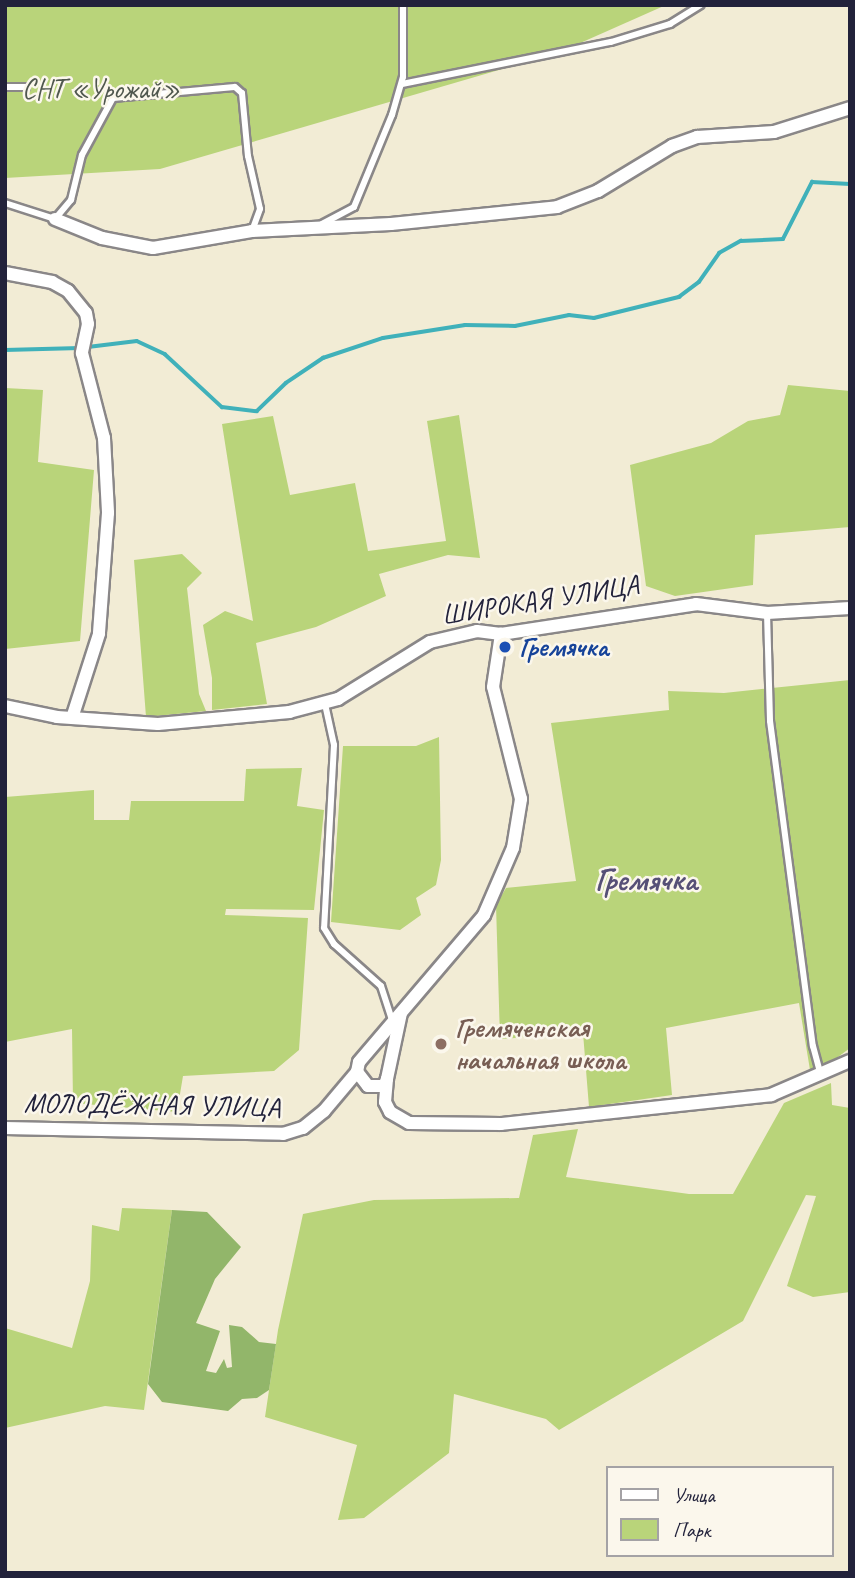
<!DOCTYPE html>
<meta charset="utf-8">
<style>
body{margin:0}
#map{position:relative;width:855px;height:1578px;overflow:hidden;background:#f2ecd5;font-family:Caveat,sans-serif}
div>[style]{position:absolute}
.green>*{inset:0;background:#b9d47a}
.forest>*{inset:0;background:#92b66a}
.stream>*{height:3.5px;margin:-1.75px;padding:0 1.75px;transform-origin:1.75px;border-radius:1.75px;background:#40b1ba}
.roads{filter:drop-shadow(2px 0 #8a8788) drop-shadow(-2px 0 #8a8788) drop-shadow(0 2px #8a8788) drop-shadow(0 -2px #8a8788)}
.lane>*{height:6px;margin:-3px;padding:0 3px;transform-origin:3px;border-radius:3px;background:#fff}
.street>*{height:12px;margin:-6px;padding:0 6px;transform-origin:6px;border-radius:6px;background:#fff}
.dots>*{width:19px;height:19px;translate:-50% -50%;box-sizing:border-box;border:4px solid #fbf7ec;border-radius:50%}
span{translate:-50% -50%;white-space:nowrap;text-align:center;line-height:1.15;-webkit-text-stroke:5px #fbf7ec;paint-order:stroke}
.park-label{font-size:28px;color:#4f574e}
.street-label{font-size:28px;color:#22223b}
.transit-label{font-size:28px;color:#164399;font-weight:700}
.left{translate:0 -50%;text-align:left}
.education-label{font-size:28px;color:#785e54;font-weight:700}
.quarter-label{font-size:32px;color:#565076;font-weight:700}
.frame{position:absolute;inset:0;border:7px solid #22223b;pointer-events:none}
.legend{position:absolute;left:606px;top:1466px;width:228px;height:91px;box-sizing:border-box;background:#fbf7ec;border:2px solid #a4a2a5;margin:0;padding:9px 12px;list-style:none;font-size:21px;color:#22223b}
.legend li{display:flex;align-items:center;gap:14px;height:35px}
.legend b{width:35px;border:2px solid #a4a2a5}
</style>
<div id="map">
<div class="green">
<div style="clip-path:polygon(5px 5px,666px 5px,560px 52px,160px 169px,5px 178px)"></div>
<div style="clip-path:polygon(788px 385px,850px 391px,850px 527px,755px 535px,753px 585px,675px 596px,646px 586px,630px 465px,711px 443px,748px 421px,780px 415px)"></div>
<div style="clip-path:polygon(5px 388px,43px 390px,38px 462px,94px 470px,80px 641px,5px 649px)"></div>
<div style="clip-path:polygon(459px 415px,480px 558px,448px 555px,379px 574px,386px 596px,316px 627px,256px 643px,267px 704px,212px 710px,212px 678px,203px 625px,225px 611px,253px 621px,222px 424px,273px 416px,290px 495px,355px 483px,368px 551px,446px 541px,427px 421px)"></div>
<div style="clip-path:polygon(182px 554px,202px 573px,187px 588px,199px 694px,206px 711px,146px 717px,134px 560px)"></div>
<div style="clip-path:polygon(850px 680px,850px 1048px,826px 1066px,810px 1070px,799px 1003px,666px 1028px,672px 1095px,589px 1107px,583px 1033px,500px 1039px,496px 905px,506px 888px,576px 881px,551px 723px,669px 710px,668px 691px,724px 693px)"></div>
<div style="clip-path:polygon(439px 737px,441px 860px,436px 885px,416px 898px,421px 915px,400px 930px,331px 922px,343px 746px,416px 746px)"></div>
<div style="clip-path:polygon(302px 768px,297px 806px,324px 810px,314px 910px,226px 909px,225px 915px,308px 918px,299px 1050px,274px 1071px,183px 1076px,177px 1112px,73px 1103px,72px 1029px,5px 1042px,5px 797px,94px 790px,94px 820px,129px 820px,131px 801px,244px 801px,246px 769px)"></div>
<div style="clip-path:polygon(831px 1083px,832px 1105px,850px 1108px,850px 1292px,813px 1297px,787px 1286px,816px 1196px,806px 1195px,743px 1321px,559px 1430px,546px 1419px,454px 1394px,449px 1453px,364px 1518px,338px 1520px,357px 1445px,265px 1417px,278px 1330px,303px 1214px,374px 1200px,519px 1198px,533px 1135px,578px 1129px,566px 1177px,689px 1194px,733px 1194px,784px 1103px)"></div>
<div style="clip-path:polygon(122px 1208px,172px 1210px,144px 1410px,105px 1406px,5px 1428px,5px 1328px,72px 1348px,90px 1281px,92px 1225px,119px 1231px)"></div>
</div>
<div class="forest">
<div style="clip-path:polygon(172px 1210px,207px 1212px,241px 1247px,215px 1279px,196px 1323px,220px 1331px,206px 1371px,216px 1373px,224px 1359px,227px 1368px,232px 1367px,229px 1325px,242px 1327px,259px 1342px,276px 1344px,269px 1390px,257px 1398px,242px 1399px,228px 1411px,162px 1402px,148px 1384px)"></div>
</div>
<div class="stream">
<div style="left:88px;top:347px;width:49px;rotate:-7deg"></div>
<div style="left:137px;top:341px;width:31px;rotate:25deg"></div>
<div style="left:165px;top:354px;width:78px;rotate:42.9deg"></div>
<div style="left:222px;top:407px;width:35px;rotate:7deg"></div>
<div style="left:257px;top:411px;width:40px;rotate:-44deg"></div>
<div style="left:286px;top:383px;width:45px;rotate:-34deg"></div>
<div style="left:323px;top:358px;width:63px;rotate:-18.4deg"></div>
<div style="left:383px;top:338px;width:83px;rotate:-9deg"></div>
<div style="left:465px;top:325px;width:50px;rotate:1.1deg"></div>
<div style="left:515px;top:326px;width:55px;rotate:-11.5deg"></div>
<div style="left:569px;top:315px;width:25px;rotate:7deg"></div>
<div style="left:594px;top:318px;width:88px;rotate:-13.9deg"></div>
<div style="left:679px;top:297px;width:25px;rotate:-37deg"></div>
<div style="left:699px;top:282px;width:35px;rotate:-55deg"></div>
<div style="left:719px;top:253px;width:25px;rotate:-29deg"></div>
<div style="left:741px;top:241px;width:42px;rotate:-2.7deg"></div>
<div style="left:783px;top:239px;width:64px;rotate:-63deg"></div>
<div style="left:812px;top:182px;width:38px;rotate:3deg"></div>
<div style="left:5px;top:350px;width:75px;rotate:-1.5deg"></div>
</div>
<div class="roads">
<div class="lane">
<div style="left:402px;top:84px;width:213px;rotate:-11.4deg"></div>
<div style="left:611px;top:42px;width:62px;rotate:-17deg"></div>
<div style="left:670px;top:24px;width:36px;rotate:-32deg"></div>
<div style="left:5px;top:87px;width:21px"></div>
<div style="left:5px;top:203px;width:52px;rotate:17.7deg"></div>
<div style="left:55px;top:219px;width:25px;rotate:-50deg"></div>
<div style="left:71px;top:200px;width:46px;rotate:-76.3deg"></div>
<div style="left:82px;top:155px;width:65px;rotate:-61.5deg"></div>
<div style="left:113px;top:98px;width:122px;rotate:-5.2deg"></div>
<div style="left:235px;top:87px;width:9px;rotate:41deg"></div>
<div style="left:242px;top:93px;width:63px;rotate:84.6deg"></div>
<div style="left:248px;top:156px;width:54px;rotate:77.2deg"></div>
<div style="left:260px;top:209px;width:23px;rotate:110deg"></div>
<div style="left:322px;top:224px;width:36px;rotate:-28deg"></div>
<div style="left:354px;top:207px;width:100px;rotate:-67.6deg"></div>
<div style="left:392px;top:115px;width:40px;rotate:-74deg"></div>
<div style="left:403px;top:77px;width:72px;rotate:-90deg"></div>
<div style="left:767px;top:613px;width:108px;rotate:88.4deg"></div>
<div style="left:770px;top:721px;width:328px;rotate:82.5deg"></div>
<div style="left:813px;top:1046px;width:31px;rotate:75deg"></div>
<div style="left:325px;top:704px;width:42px;rotate:77.6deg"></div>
<div style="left:334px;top:745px;width:183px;rotate:93.1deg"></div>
<div style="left:324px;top:928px;width:19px;rotate:58deg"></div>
<div style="left:334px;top:944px;width:63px;rotate:41.8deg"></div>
<div style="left:381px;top:986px;width:36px;rotate:72deg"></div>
</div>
<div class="street">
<div style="left:55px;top:219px;width:51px;rotate:22deg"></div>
<div style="left:102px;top:238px;width:52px;rotate:11.1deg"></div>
<div style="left:153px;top:248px;width:100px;rotate:-9.7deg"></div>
<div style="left:252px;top:231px;width:139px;rotate:-2.9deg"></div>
<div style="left:391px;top:224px;width:167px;rotate:-5.8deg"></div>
<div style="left:557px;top:207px;width:44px;rotate:-21.3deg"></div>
<div style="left:598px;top:191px;width:87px;rotate:-31.3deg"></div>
<div style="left:672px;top:146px;width:27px;rotate:-20deg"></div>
<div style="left:697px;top:137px;width:77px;rotate:-3.7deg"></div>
<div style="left:774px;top:132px;width:80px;rotate:-17.5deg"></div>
<div style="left:5px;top:273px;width:48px;rotate:10.8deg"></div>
<div style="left:52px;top:282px;width:18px;rotate:29deg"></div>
<div style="left:68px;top:291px;width:28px;rotate:51deg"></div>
<div style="left:86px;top:313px;width:11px;rotate:80deg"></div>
<div style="left:88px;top:324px;width:30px;rotate:102deg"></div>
<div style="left:82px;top:353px;width:88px;rotate:75.5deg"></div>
<div style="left:104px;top:438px;width:75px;rotate:86.9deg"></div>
<div style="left:108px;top:513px;width:121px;rotate:94.3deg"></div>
<div style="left:99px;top:634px;width:88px;rotate:107.8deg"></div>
<div style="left:5px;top:706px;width:53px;rotate:11.9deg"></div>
<div style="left:57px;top:717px;width:101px;rotate:4deg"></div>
<div style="left:158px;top:724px;width:132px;rotate:-5.2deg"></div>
<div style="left:289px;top:712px;width:51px;rotate:-14.9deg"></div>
<div style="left:338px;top:699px;width:108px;rotate:-31.8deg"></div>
<div style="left:430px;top:642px;width:48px;rotate:-13.2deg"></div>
<div style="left:477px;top:631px;width:24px;rotate:7deg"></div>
<div style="left:501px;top:634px;width:197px;rotate:-8.7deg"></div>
<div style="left:696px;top:604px;width:72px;rotate:7.2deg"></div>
<div style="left:767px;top:613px;width:83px;rotate:-3.4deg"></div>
<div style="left:401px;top:1013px;width:67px;rotate:102deg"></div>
<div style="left:387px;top:1079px;width:8px;rotate:113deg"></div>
<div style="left:384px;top:1086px;width:16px;rotate:180deg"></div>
<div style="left:368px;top:1086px;width:18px;rotate:-128deg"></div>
<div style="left:357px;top:1072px;width:10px;rotate:-79deg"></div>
<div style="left:359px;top:1062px;width:193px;rotate:-49.6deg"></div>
<div style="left:484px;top:915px;width:73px;rotate:-66.6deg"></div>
<div style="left:513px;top:848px;width:50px;rotate:-80.7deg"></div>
<div style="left:521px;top:799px;width:115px;rotate:-104deg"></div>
<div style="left:493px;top:687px;width:54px;rotate:-81.4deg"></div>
<div style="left:387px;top:1079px;width:23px;rotate:95deg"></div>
<div style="left:385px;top:1102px;width:11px;rotate:63deg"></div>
<div style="left:390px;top:1112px;width:22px;rotate:30deg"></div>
<div style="left:409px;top:1123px;width:92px;rotate:0.6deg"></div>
<div style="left:501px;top:1124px;width:272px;rotate:-6.1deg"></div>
<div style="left:771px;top:1095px;width:86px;rotate:-23.3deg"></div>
<div style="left:5px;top:1128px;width:278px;rotate:1.2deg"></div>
<div style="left:283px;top:1134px;width:21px;rotate:-17deg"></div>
<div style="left:303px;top:1128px;width:27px;rotate:-39deg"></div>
<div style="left:324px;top:1111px;width:51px;rotate:-49.8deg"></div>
</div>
</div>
<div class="dots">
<div style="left:505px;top:647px;background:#1a4fb4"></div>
<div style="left:441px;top:1044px;background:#8d6e63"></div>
</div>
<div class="park-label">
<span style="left:101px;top:89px">СНТ «Урожай»</span>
</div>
<div class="street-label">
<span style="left:540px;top:600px;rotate:-9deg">ШИРОКАЯ УЛИЦА</span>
<span style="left:152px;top:1105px;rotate:1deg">МОЛОДЁЖНАЯ УЛИЦА</span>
</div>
<div class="transit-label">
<span class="left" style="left:519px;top:647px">Гремячка</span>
</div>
<div class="education-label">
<span class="left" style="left:455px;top:1044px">Гремяченская<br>начальная школа</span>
</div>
<div class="quarter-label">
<span style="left:646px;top:880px">Гремячка</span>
</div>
<div class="frame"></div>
<ul class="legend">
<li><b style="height:9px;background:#fff"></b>Улица</li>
<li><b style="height:19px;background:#b9d47a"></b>Парк</li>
</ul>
</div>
